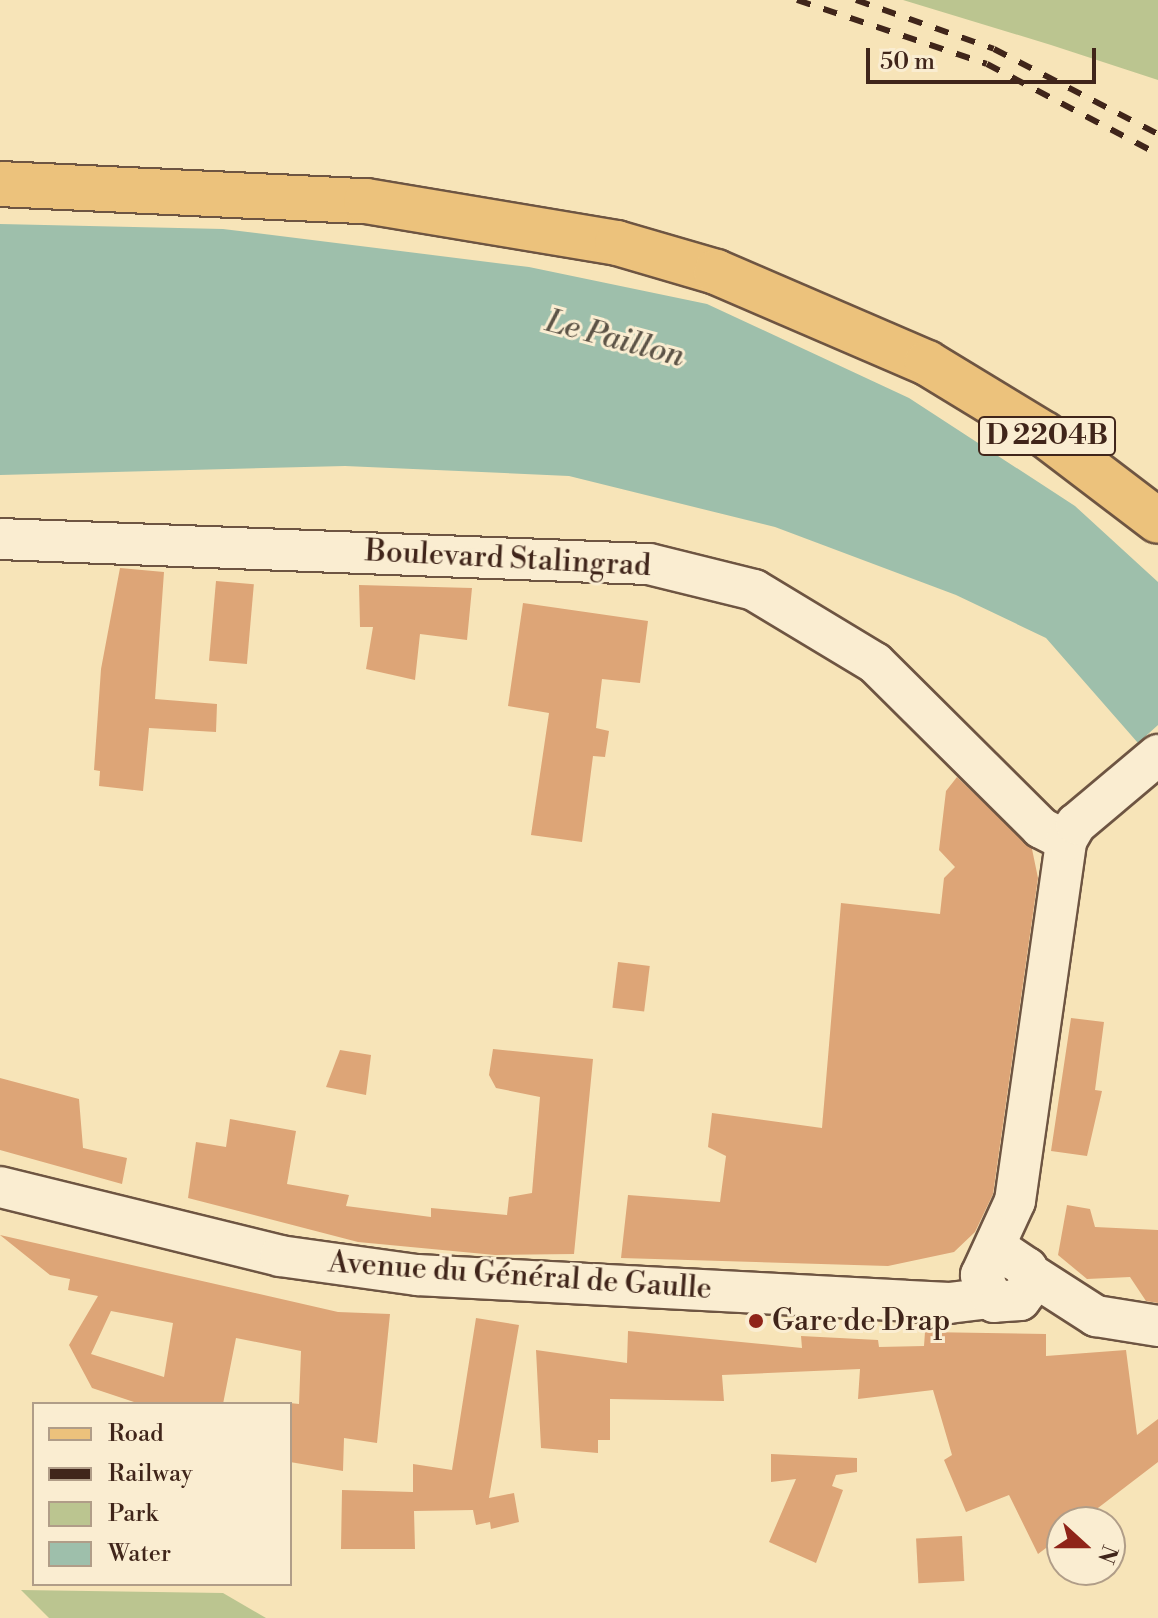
<!DOCTYPE html>
<meta charset="utf-8">
<style>
body{margin:0}
#map{position:relative;width:1158px;height:1618px;overflow:hidden;background:#f7e4b8;font-family:"Libre Bodoni",serif}
div>[style]{position:absolute}
.green>*{inset:0;background:#bbc590}
.water>*{inset:0;background:#9ebfab}
.building>*{inset:0;background:#dda577;transform-origin:0 0}
.roads{filter:drop-shadow(2px 0 #6e5542) drop-shadow(-2px 0 #6e5542) drop-shadow(0 2px #6e5542) drop-shadow(0 -2px #6e5542)}
.minor>*{height:40px;margin:-20px;padding:0 20px;transform-origin:20px;border-radius:20px;background:#faedd1}
.major>*{height:44px;margin:-22px;padding:0 22px;transform-origin:22px;border-radius:22px;background:#ecc27c}
.rail>*{height:6px;margin-top:-3px;transform-origin:0;background:repeating-linear-gradient(90deg,#40251a 0 14px,transparent 0 28px)}
.dots>*{width:22px;height:22px;translate:-50% -50%;box-sizing:border-box;border:4px solid #faedd1;border-radius:50%}
span{translate:-50% -50%;white-space:nowrap;text-align:center;line-height:1.15;-webkit-text-stroke:6px #faedd1;paint-order:stroke}
.shield-label span{padding:2px 6px;background:#faedd1;border:2px solid;border-radius:6px;-webkit-text-stroke-width:0}
.shield-label{font-size:28px;color:#40251a;font-weight:700}
.street-label{font-size:30px;color:#40251a}
.poi-label{font-size:30px;color:#40251a}
.left{translate:0 -50%;text-align:left}
.water-label{font-size:32px;color:#5c5346;font-style:italic}
.legend{position:absolute;left:32px;top:1402px;width:260px;height:184px;box-sizing:border-box;background:#faedd1;border:2px solid #b09d88;margin:0;padding:10px 14px;list-style:none;font-size:24px;color:#40251a}
.legend li{display:flex;align-items:center;gap:16px;height:40px}
.legend b{width:40px;border:2px solid #b09d88}
.north{position:absolute;left:1046px;top:1506px;width:80px;height:80px;box-sizing:border-box;background:#faedd1;border:2px solid #b09d88;border-radius:50%;rotate:111deg;font-size:22px;font-weight:700;line-height:32px;text-align:center;color:#40251a}
.north::after{content:'';display:block;margin:auto;width:28px;height:36px;background:#8f2418;clip-path:polygon(50% 0,100% 100%,50% 72%,0 100%)}
.scale{position:absolute;left:866px;top:48px;width:230px;height:36px;box-sizing:border-box;border:4px solid #40251a;border-top:0;padding-left:10px;font-size:24px;line-height:28px;white-space:nowrap;color:#40251a;-webkit-text-stroke:6px #faedd1;paint-order:stroke}
</style>
<div id="map">
<div class="green">
<div style="clip-path:polygon(903px 0,1158px 0,1158px 80px,1051px 45px)"></div>
<div style="clip-path:polygon(21px 1590px,223px 1593px,266px 1618px,49px 1618px)"></div>
</div>
<div class="water">
<div style="clip-path:polygon(0 224px,223px 229px,529px 267px,707px 304px,909px 398px,1075px 506px,1158px 582px,1158px 725px,1138px 743px,1046px 638px,956px 595px,775px 527px,569px 476px,345px 466px,0 475px)"></div>
</div>
<div class="building">
<div style="clip-path:polygon(120px 568px,164px 572px,155px 699px,217px 704px,216px 732px,149px 728px,143px 791px,99px 786px,100px 771px,94px 770px,101px 669px)"></div>
<div style="left:216px;top:581px;width:38px;height:80px;rotate:5deg"></div>
<div style="clip-path:polygon(359px 585px,472px 588px,467px 640px,420px 634px,415px 680px,366px 669px,373px 627px,360px 627px)"></div>
<div style="clip-path:polygon(523px 603px,648px 621px,640px 683px,602px 679px,596px 728px,609px 731px,605px 757px,593px 756px,582px 842px,531px 835px,549px 713px,508px 706px)"></div>
<div style="clip-path:polygon(957px 777px,1032px 849px,1038px 878px,993px 1194px,975px 1232px,954px 1252px,888px 1266px,621px 1258px,628px 1195px,720px 1202px,726px 1156px,708px 1147px,712px 1113px,822px 1128px,841px 903px,940px 914px,944px 878px,955px 867px,939px 850px,946px 791px)"></div>
<div style="left:618px;top:962px;width:32px;height:46px;rotate:7deg"></div>
<div style="clip-path:polygon(1071px 1018px,1104px 1022px,1095px 1090px,1102px 1091px,1087px 1156px,1051px 1151px)"></div>
<div style="clip-path:polygon(493px 1049px,593px 1059px,574px 1254px,495px 1255px,358px 1242px,188px 1198px,196px 1142px,226px 1147px,230px 1119px,296px 1131px,287px 1184px,349px 1195px,346px 1206px,431px 1217px,431px 1208px,507px 1215px,509px 1197px,532px 1193px,540px 1097px,496px 1088px,489px 1075px)"></div>
<div style="clip-path:polygon(340px 1050px,371px 1055px,366px 1095px,326px 1087px)"></div>
<div style="clip-path:polygon(0 1078px,79px 1099px,83px 1148px,127px 1158px,122px 1184px,0 1150px)"></div>
<div style="clip-path:polygon(1067px 1205px,1090px 1209px,1095px 1227px,1158px 1230px,1158px 1303px,1146px 1301px,1130px 1277px,1087px 1279px,1058px 1255px)"></div>
<div style="clip-path:polygon(evenodd,0 1235px,338px 1312px,390px 1314px,377px 1443px,344px 1438px,343px 1471px,290px 1462px,290px 1403px,299px 1404px,301px 1351px,236px 1338px,223px 1404px,140px 1404px,92px 1388px,69px 1345px,98px 1296px,68px 1290px,70px 1279px,50px 1275px,0 1235px,111px 1311px,173px 1323px,164px 1377px,91px 1354px,111px 1311px)"></div>
<div style="clip-path:polygon(476px 1318px,519px 1325px,489px 1498px,514px 1493px,519px 1522px,491px 1529px,490px 1522px,476px 1525px,473px 1510px,414px 1511px,415px 1549px,341px 1549px,342px 1490px,413px 1492px,413px 1464px,452px 1470px)"></div>
<div style="clip-path:polygon(628px 1331px,802px 1348px,801px 1336px,878px 1340px,879px 1347px,924px 1346px,925px 1332px,1046px 1334px,1046px 1356px,1126px 1350px,1137px 1435px,1158px 1419px,1158px 1462px,1094px 1511px,1062px 1522px,1062px 1536px,1038px 1554px,1009px 1495px,966px 1512px,944px 1460px,952px 1455px,933px 1390px,858px 1399px,860px 1369px,722px 1375px,724px 1401px,610px 1399px,610px 1440px,598px 1440px,598px 1453px,541px 1448px,536px 1350px,627px 1363px)"></div>
<div style="clip-path:polygon(771px 1454px,857px 1458px,857px 1472px,836px 1475px,832px 1486px,843px 1490px,816px 1563px,769px 1542px,796px 1479px,771px 1482px)"></div>
<div style="left:962px;top:1536px;width:45px;height:46px;rotate:87deg"></div>
</div>
<div class="roads">
<div class="minor">
<div style="left:0;top:539px;width:649px;rotate:2.21deg"></div>
<div style="left:649px;top:564px;width:108px;rotate:13.9deg"></div>
<div style="left:754px;top:590px;width:141px;rotate:31.1deg"></div>
<div style="left:875px;top:663px;width:234px;rotate:44.8deg"></div>
<div style="left:1041px;top:828px;width:28px;rotate:27deg"></div>
<div style="left:0;top:1187px;width:288px;rotate:13.8deg"></div>
<div style="left:280px;top:1256px;width:138px;rotate:7.9deg"></div>
<div style="left:417px;top:1275px;width:533px;rotate:3.01deg"></div>
<div style="left:949px;top:1303px;width:39px;rotate:-7deg"></div>
<div style="left:992px;top:1260px;width:17px;rotate:-13deg"></div>
<div style="left:1009px;top:1256px;width:22px;rotate:34deg"></div>
<div style="left:1027px;top:1268px;width:20px;rotate:84deg"></div>
<div style="left:1029px;top:1288px;width:15px;rotate:127deg"></div>
<div style="left:1020px;top:1300px;width:26px;rotate:176deg"></div>
<div style="left:994px;top:1302px;width:30px;rotate:-116deg"></div>
<div style="left:981px;top:1275px;width:81px;rotate:-65.3deg"></div>
<div style="left:1015px;top:1201px;width:364px;rotate:-81.9deg"></div>
<div style="left:1066px;top:841px;width:20px;rotate:-60deg"></div>
<div style="left:1076px;top:824px;width:107px;rotate:-40.1deg"></div>
<div style="left:1029px;top:1273px;width:80px;rotate:32.7deg"></div>
<div style="left:1096px;top:1316px;width:63px;rotate:9.2deg"></div>
</div>
<div class="major">
<div style="left:0;top:184px;width:366px;rotate:2.7deg"></div>
<div style="left:366px;top:201px;width:254px;rotate:9.5deg"></div>
<div style="left:617px;top:243px;width:103px;rotate:16.3deg"></div>
<div style="left:716px;top:272px;width:230px;rotate:23.3deg"></div>
<div style="left:927px;top:363px;width:137px;rotate:31.3deg"></div>
<div style="left:1044px;top:434px;width:143px;rotate:37.3deg"></div>
</div>
</div>
<div class="rail">
<div style="left:797px;top:0;width:200px;rotate:18.6deg"></div>
<div style="left:987px;top:64px;width:193px;rotate:27.8deg"></div>
<div style="left:856px;top:0;width:146px;rotate:19.5deg"></div>
<div style="left:994px;top:49px;width:185px;rotate:27.4deg"></div>
</div>
<div class="dots">
<div style="left:756px;top:1321px;background:#8f2418"></div>
</div>
<div class="shield-label">
<span style="left:1047px;top:436px">D 2204B</span>
</div>
<div class="street-label">
<span style="left:508px;top:559px;rotate:3deg">Boulevard Stalingrad</span>
<span style="left:520px;top:1276px;rotate:4deg">Avenue du Général de Gaulle</span>
</div>
<div class="poi-label">
<span class="left" style="left:772px;top:1321px">Gare de Drap</span>
</div>
<div class="water-label">
<span style="left:615px;top:339px;rotate:15deg">Le Paillon</span>
</div>
<ul class="legend">
<li><b style="height:10px;background:#ecc27c"></b>Road</li>
<li><b style="height:10px;background:#40251a"></b>Railway</li>
<li><b style="height:22px;background:#bbc590"></b>Park</li>
<li><b style="height:22px;background:#9ebfab"></b>Water</li>
</ul>
<div class="north">N</div>
<div class="scale">50 m</div>
</div>
